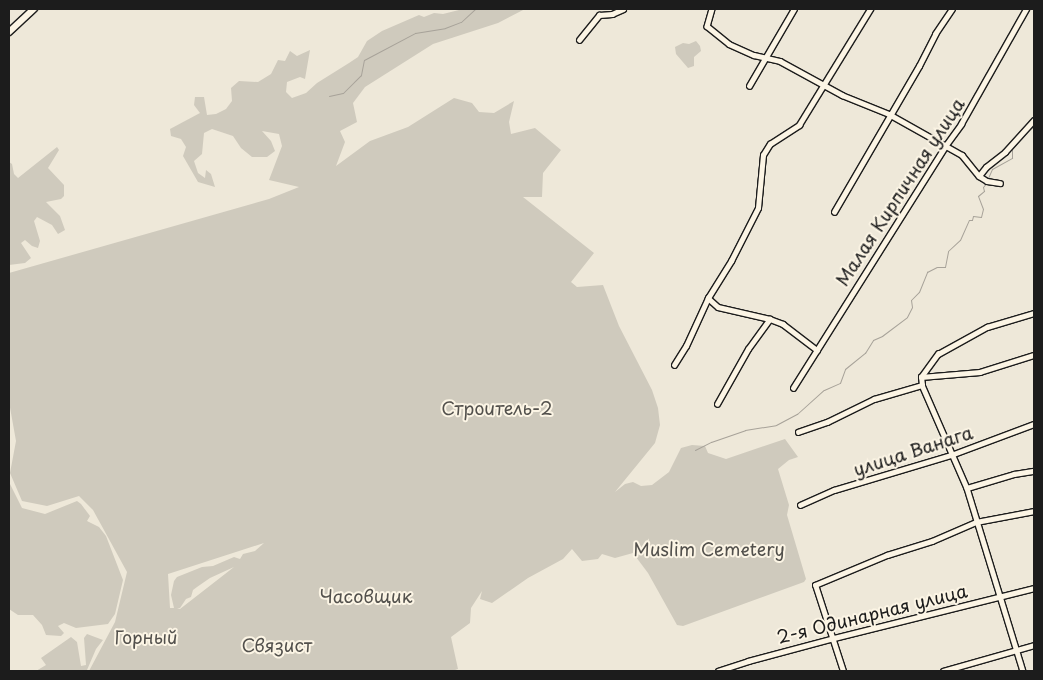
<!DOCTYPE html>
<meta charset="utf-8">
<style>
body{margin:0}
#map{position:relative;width:1043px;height:680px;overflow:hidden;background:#eee8d9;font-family:"Playpen Sans",sans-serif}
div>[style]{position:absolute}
.green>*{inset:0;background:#cfcabd}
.stream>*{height:1px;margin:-0.5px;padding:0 0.5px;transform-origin:0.5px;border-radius:0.5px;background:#a7a299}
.roads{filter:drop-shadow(1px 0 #1c1c1c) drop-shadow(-1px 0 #1c1c1c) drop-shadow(0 1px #1c1c1c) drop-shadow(0 -1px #1c1c1c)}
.minor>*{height:4.5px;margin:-2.25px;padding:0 2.25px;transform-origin:2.25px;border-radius:2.25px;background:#fcf5e5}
.secondary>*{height:6px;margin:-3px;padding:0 3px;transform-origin:3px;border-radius:3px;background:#fcf5e5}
span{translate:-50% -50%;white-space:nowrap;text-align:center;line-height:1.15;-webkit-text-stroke:4px #fcf5e5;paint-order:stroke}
.street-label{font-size:18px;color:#1c1c1c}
.park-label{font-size:18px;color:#52504c}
.frame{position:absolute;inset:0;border:10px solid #1c1c1c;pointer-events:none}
</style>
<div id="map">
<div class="green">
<div style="clip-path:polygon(evenodd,463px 9px,525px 9px,498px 23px,433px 44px,365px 87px,353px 103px,357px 122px,340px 131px,345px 142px,336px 166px,370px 141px,408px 127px,454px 98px,472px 103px,479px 112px,494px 113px,514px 101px,509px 122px,511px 134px,535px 128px,561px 150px,543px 173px,542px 197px,523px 197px,594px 253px,571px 282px,577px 287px,603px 285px,619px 326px,652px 390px,658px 408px,660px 425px,655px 443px,615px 492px,625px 484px,633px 482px,641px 486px,652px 485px,669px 472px,681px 448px,692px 445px,705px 446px,708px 453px,726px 459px,785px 439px,798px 457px,789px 460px,778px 469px,789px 505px,787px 515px,806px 579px,804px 582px,683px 626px,677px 625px,648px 573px,633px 553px,615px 558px,602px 554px,598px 559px,582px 561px,572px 549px,563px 559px,528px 578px,492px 603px,480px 599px,482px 591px,471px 608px,470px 623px,451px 637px,458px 669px,452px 671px,89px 671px,115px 622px,127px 572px,93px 510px,79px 496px,47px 506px,22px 501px,10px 473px,16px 441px,9px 402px,9px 273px,269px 199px,299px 187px,269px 180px,282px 146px,279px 134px,262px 131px,271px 141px,275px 151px,267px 157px,252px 157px,241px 148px,233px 136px,212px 129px,204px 133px,202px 154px,194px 161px,198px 173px,205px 178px,206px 170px,211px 174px,215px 187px,198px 182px,183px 156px,186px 147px,181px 139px,171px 136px,170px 129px,200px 113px,194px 105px,195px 97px,204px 97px,207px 115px,216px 114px,226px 109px,232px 101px,231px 88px,239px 81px,258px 82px,271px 74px,278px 60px,285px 61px,290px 51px,297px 56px,310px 50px,305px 79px,300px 77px,287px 82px,286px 92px,292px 98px,306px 93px,317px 83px,349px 63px,358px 57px,367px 41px,382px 31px,419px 15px,424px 17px,434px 13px,443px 14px,463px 9px,264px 543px,255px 551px,243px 554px,240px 559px,234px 557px,213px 566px,202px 567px,177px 577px,174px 581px,171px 595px,174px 608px,170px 608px,168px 574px,264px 543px,463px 9px,234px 567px,180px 609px,177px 609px,180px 608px,186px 599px,191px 597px,193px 590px,197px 587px,210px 578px,234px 567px)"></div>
<div style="clip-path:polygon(696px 41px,700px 46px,701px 51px,694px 57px,694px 66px,688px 68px,676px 54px,675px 47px,683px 43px,689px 44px)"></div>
<div style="clip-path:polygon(57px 147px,59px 150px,48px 168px,64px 185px,64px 196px,61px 199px,46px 202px,60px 216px,65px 230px,58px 234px,52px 225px,37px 217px,34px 221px,40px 241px,38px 248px,32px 246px,25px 240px,21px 243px,31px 258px,25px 263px,9px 265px,9px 162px,12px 164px,14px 174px,18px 178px)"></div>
<div style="clip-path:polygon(9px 482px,22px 508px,45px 514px,77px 501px,81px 504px,90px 516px,87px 521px,99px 527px,106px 536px,123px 580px,115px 614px,108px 624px,76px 628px,64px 623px,58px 626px,64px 633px,61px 636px,46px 635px,42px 625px,33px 615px,18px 615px,9px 609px)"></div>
<div style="clip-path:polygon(87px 634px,103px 640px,96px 649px,87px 670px,36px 671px,46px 665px,41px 658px,71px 637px,77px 642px,81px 666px,86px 665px,84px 638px)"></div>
</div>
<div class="stream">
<div style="left:329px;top:96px;width:14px;rotate:-12deg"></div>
<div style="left:343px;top:93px;width:25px;rotate:-45deg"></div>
<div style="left:361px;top:75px;width:15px;rotate:-79deg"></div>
<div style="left:364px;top:60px;width:58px;rotate:-27.9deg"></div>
<div style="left:415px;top:33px;width:30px;rotate:-9deg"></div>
<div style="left:445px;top:28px;width:17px;rotate:-21deg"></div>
<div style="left:461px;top:22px;width:19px;rotate:-43deg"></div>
<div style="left:1026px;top:132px;width:10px;rotate:-37deg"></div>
<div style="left:988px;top:178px;width:10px;rotate:-66deg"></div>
<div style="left:992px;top:169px;width:23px;rotate:-29deg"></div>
<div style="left:1012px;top:158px;width:11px;rotate:-90deg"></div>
<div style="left:695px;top:450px;width:18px;rotate:-27deg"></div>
<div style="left:711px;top:442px;width:36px;rotate:-19deg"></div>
<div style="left:745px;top:430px;width:31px;rotate:-9deg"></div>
<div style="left:776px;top:425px;width:24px;rotate:-28deg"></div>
<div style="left:797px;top:414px;width:36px;rotate:-42deg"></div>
<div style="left:824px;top:390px;width:17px;rotate:-24deg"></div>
<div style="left:840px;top:383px;width:15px;rotate:-70deg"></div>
<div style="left:845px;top:369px;width:26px;rotate:-39deg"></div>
<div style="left:865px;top:353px;width:15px;rotate:-58deg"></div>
<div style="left:873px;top:340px;width:10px;rotate:-24deg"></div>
<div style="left:882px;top:336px;width:31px;rotate:-37deg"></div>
<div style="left:907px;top:317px;width:11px;rotate:-63deg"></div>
<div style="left:912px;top:307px;width:7px;rotate:-98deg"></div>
<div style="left:911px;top:300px;width:11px;rotate:-45deg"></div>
<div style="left:919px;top:292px;width:22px;rotate:-68deg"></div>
<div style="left:927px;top:272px;width:11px;rotate:-27deg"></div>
<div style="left:937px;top:267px;width:8px"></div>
<div style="left:945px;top:267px;width:16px;rotate:-79deg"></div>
<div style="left:948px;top:251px;width:16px;rotate:-43deg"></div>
<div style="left:960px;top:240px;width:22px;rotate:-66deg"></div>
<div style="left:969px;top:220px;width:3px"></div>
<div style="left:972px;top:220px;width:4px;rotate:-76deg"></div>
<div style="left:973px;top:216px;width:8px;rotate:7deg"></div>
<div style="left:981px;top:217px;width:8px;rotate:-76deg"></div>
<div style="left:983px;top:209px;width:14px;rotate:-111deg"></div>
<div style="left:978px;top:196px;width:8px;rotate:-40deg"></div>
<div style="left:984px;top:191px;width:4px;rotate:-104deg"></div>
<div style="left:983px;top:187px;width:6px;rotate:-51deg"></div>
</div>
<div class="roads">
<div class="minor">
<div style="left:712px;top:9px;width:18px;rotate:106deg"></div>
<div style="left:707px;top:26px;width:28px;rotate:39deg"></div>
<div style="left:729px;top:44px;width:27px;rotate:24deg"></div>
<div style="left:754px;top:55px;width:27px;rotate:13deg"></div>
<div style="left:780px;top:61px;width:71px;rotate:28.7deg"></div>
<div style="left:842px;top:95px;width:51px;rotate:22deg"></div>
<div style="left:889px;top:114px;width:84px;rotate:29.3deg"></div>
<div style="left:962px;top:155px;width:27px;rotate:51deg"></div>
<div style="left:979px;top:176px;width:9px;rotate:32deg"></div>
<div style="left:987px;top:181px;width:13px;rotate:9deg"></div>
<div style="left:579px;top:40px;width:32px;rotate:-51deg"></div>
<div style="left:599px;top:15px;width:13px;rotate:-4deg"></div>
<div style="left:612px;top:14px;width:12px;rotate:-24deg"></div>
<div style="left:749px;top:86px;width:89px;rotate:-59.7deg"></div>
<div style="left:979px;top:176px;width:11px;rotate:-52deg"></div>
<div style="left:986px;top:167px;width:24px;rotate:-38deg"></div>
<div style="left:1005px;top:152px;width:43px;rotate:-47.8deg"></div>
<div style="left:834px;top:212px;width:169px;rotate:-59.8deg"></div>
<div style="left:919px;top:66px;width:36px;rotate:-63deg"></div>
<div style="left:935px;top:34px;width:30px;rotate:-56deg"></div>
<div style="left:708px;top:298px;width:13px;rotate:42deg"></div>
<div style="left:718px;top:307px;width:53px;rotate:13deg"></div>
<div style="left:770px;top:319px;width:14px;rotate:21deg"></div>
<div style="left:783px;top:324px;width:43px;rotate:37.4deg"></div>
<div style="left:674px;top:365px;width:22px;rotate:-58deg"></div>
<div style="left:686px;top:346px;width:53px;rotate:-65.4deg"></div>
<div style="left:708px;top:298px;width:44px;rotate:-58.1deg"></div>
<div style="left:731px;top:261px;width:59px;rotate:-63deg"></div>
<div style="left:758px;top:208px;width:53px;rotate:-84.6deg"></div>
<div style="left:763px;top:155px;width:13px;rotate:-58deg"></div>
<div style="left:770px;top:144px;width:35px;rotate:-33deg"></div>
<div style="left:799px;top:125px;width:136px;rotate:-58.5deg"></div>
<div style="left:921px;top:377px;width:29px;rotate:-54deg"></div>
<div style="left:938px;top:354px;width:56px;rotate:-28.9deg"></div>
<div style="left:987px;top:327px;width:49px;rotate:-16.6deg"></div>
<div style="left:922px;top:385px;width:112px;rotate:66.4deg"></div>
<div style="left:967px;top:488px;width:191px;rotate:73deg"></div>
<div style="left:793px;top:388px;width:287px;rotate:-57.8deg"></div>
<div style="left:946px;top:145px;width:26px;rotate:-54deg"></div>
<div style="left:961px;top:124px;width:132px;rotate:-60.5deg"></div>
<div style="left:717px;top:404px;width:63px;rotate:-60.6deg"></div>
<div style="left:748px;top:349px;width:37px;rotate:-54deg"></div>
<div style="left:798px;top:432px;width:31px;rotate:-19deg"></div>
<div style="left:827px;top:422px;width:52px;rotate:-26.1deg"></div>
<div style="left:874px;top:399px;width:50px;rotate:-16.3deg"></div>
<div style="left:922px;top:385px;width:8px;rotate:-97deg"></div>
<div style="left:921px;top:377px;width:59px;rotate:-4.8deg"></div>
<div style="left:980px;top:372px;width:57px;rotate:-17.5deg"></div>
<div style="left:967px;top:488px;width:49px;rotate:-16.6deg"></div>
<div style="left:1014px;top:474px;width:20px;rotate:-9deg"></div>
<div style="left:800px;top:505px;width:37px;rotate:-24deg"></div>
<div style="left:834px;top:490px;width:122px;rotate:-16.7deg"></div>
<div style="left:951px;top:455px;width:89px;rotate:-20.5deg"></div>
<div style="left:718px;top:671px;width:32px;rotate:-18deg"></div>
<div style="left:748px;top:661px;width:89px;rotate:-15deg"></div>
<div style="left:834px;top:638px;width:206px;rotate:-14deg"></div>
<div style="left:843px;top:671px;width:90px;rotate:-108deg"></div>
<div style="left:815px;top:585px;width:78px;rotate:-22.6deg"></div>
<div style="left:887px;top:555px;width:47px;rotate:-17.3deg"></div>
<div style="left:932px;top:541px;width:48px;rotate:-23.4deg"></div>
<div style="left:976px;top:522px;width:59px;rotate:-10.7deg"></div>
<div style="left:943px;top:671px;width:95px;rotate:-15.9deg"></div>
</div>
<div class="secondary">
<div style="left:9px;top:32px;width:34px;rotate:-43deg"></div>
</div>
</div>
<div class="street-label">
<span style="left:900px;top:192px;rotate:-57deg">Малая Кирпичная улица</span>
<span style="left:913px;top:451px;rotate:-18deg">улица Ванага</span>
<span style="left:872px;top:614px;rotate:-14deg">2-я Одинарная улица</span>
</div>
<div class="park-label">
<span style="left:497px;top:408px">Строитель-2</span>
<span style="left:709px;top:549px">Muslim Cemetery</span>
<span style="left:366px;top:596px">Часовщик</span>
<span style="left:146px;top:637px">Горный</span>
<span style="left:277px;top:645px">Связист</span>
</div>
<div class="frame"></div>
</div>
